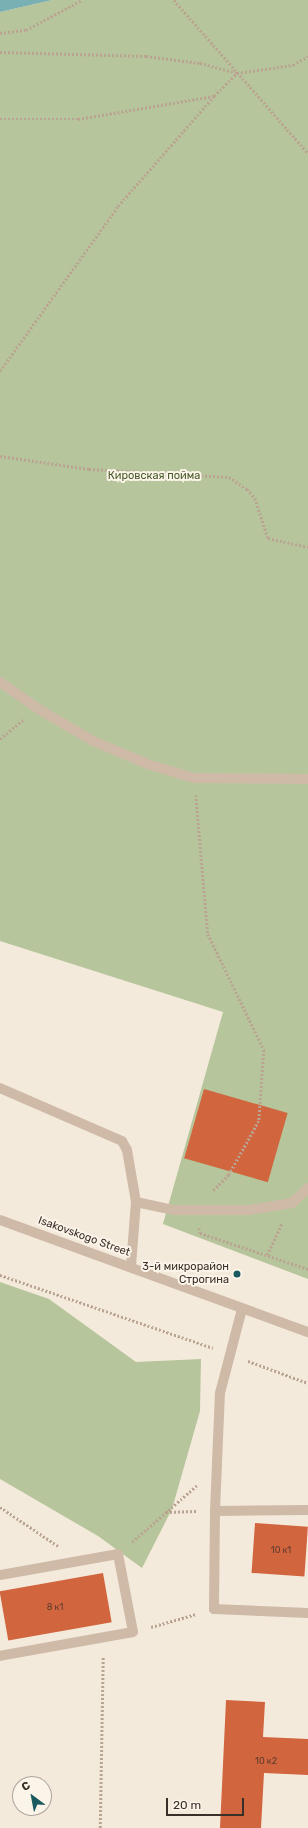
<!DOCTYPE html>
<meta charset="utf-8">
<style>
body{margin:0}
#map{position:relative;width:308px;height:1828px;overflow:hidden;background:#f4eadc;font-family:Rubik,sans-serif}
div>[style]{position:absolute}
.green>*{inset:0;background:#b6c59b}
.water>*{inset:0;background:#78b0b4}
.building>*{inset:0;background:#d1653e;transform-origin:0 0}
.path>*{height:2.5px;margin-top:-1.25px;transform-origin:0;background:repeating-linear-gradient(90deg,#baa491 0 2px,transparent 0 4px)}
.minor>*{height:10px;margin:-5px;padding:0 5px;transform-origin:5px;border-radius:5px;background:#cebaa7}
.dots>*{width:11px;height:11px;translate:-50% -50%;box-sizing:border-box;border:2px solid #fbf4e9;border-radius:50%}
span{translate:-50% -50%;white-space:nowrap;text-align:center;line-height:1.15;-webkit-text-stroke:4px #fbf4e9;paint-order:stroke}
.number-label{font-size:9px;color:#603c2e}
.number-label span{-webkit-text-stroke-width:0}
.park-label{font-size:11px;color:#475a29}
.street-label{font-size:11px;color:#3a2e28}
.poi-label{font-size:11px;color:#3a2e28}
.right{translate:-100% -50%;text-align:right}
.north{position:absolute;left:12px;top:1776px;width:40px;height:40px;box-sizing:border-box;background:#fbf4e9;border:1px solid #aea59c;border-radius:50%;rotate:328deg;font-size:11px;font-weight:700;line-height:16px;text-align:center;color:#3a2e28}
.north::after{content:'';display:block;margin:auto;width:14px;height:18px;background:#19595f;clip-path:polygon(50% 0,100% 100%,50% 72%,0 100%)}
.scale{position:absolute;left:166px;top:1798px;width:78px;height:18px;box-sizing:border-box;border:2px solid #3a2e28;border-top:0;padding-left:5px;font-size:12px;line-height:14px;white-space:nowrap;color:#3a2e28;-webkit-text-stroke:3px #fbf4e9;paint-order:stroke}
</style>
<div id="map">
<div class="green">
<div style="clip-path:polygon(52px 0,308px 0,308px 1279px,163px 1224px,223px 1012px,0 941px,0 12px)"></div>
<div style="clip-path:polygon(0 1282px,49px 1299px,136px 1362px,201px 1359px,200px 1411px,172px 1509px,142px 1568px,98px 1536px,0 1479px)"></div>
</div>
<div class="water">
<div style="clip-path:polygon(0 0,52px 0,0 12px)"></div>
</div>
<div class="building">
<div style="left:204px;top:1089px;width:87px;height:72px;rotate:16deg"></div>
<div style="left:255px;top:1523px;width:53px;height:50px;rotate:4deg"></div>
<div style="left:103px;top:1573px;width:50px;height:105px;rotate:80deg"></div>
<div style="clip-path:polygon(226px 1700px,265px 1702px,263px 1737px,308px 1739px,308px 1775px,264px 1773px,261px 1828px,220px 1828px)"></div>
</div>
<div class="path">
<div style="left:174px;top:0;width:203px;rotate:48.8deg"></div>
<div style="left:0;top:33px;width:26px;rotate:-7deg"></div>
<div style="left:26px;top:30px;width:64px;rotate:-28.2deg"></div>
<div style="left:0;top:52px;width:146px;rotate:1.6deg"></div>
<div style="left:146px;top:56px;width:54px;rotate:7.4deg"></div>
<div style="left:200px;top:63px;width:38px;rotate:15deg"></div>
<div style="left:237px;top:73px;width:57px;rotate:-8.1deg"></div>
<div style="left:293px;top:65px;width:17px;rotate:-31deg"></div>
<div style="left:0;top:119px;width:78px"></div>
<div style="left:78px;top:119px;width:138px;rotate:-9.6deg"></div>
<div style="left:0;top:371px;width:203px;rotate:-54.4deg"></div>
<div style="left:118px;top:206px;width:146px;rotate:-48.9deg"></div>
<div style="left:214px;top:96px;width:33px;rotate:-45deg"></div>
<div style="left:0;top:456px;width:90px;rotate:8.3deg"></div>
<div style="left:89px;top:469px;width:140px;rotate:3.3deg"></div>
<div style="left:229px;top:477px;width:22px;rotate:34deg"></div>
<div style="left:247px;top:489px;width:12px;rotate:48deg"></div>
<div style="left:255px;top:498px;width:42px;rotate:72deg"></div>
<div style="left:268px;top:538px;width:41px;rotate:12.7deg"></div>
<div style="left:0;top:739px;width:30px;rotate:-40deg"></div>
<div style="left:196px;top:795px;width:140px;rotate:85.1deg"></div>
<div style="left:208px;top:934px;width:129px;rotate:64.2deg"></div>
<div style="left:264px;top:1050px;width:71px;rotate:94deg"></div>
<div style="left:259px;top:1121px;width:62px;rotate:119.1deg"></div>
<div style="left:229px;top:1175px;width:23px;rotate:135deg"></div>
<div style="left:199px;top:1228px;width:5px;rotate:79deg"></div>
<div style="left:200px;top:1233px;width:114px;rotate:18.4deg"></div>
<div style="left:267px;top:1255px;width:35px;rotate:-65deg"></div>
<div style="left:0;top:1275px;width:225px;rotate:18.9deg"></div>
<div style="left:248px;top:1361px;width:64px;rotate:20.1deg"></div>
<div style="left:0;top:1507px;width:70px;rotate:33.9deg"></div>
<div style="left:166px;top:1512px;width:31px;rotate:-2deg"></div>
<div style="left:132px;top:1542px;width:86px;rotate:-41.2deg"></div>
<div style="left:151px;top:1627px;width:47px;rotate:-16.1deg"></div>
<div style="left:100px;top:1828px;width:171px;rotate:-89deg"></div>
</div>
<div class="minor">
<div style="left:0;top:682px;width:45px;rotate:35.1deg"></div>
<div style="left:37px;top:708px;width:65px;rotate:30.5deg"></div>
<div style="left:93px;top:741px;width:62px;rotate:22.8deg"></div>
<div style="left:150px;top:765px;width:46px;rotate:16.5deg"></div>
<div style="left:194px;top:778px;width:114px;rotate:0.5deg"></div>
<div style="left:0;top:1088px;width:133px;rotate:23.5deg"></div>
<div style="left:122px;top:1141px;width:10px;rotate:61deg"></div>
<div style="left:127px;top:1150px;width:53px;rotate:80.2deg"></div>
<div style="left:136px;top:1202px;width:64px;rotate:94.5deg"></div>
<div style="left:136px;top:1202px;width:40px;rotate:12deg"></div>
<div style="left:175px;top:1210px;width:74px"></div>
<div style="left:249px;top:1210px;width:44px;rotate:-9.2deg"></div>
<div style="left:292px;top:1203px;width:22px;rotate:-43deg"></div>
<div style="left:0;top:1220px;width:328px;rotate:20deg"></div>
<div style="left:308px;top:1510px;width:93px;rotate:179.4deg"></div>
<div style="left:215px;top:1511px;width:98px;rotate:90.6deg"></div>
<div style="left:214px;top:1609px;width:94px;rotate:2.4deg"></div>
<div style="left:215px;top:1511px;width:118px;rotate:-87.6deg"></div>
<div style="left:220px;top:1393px;width:87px;rotate:-75.3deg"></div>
<div style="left:0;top:1575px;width:120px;rotate:-10.1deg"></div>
<div style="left:118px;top:1554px;width:79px;rotate:79.1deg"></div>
<div style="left:133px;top:1632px;width:135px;rotate:169.8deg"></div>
</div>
<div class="dots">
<div style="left:237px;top:1274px;background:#19595f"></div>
</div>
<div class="number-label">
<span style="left:281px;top:1550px">10 к1</span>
<span style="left:55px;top:1607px">8 к1</span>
<span style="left:266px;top:1761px">10 к2</span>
</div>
<div class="park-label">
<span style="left:154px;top:476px">Кировская пойма</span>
</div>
<div class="street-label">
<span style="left:84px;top:1237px;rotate:20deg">Isakovskogo Street</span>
</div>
<div class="poi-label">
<span class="right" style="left:229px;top:1274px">3-й микрорайон<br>Строгина</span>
</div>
<div class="north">С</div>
<div class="scale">20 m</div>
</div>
